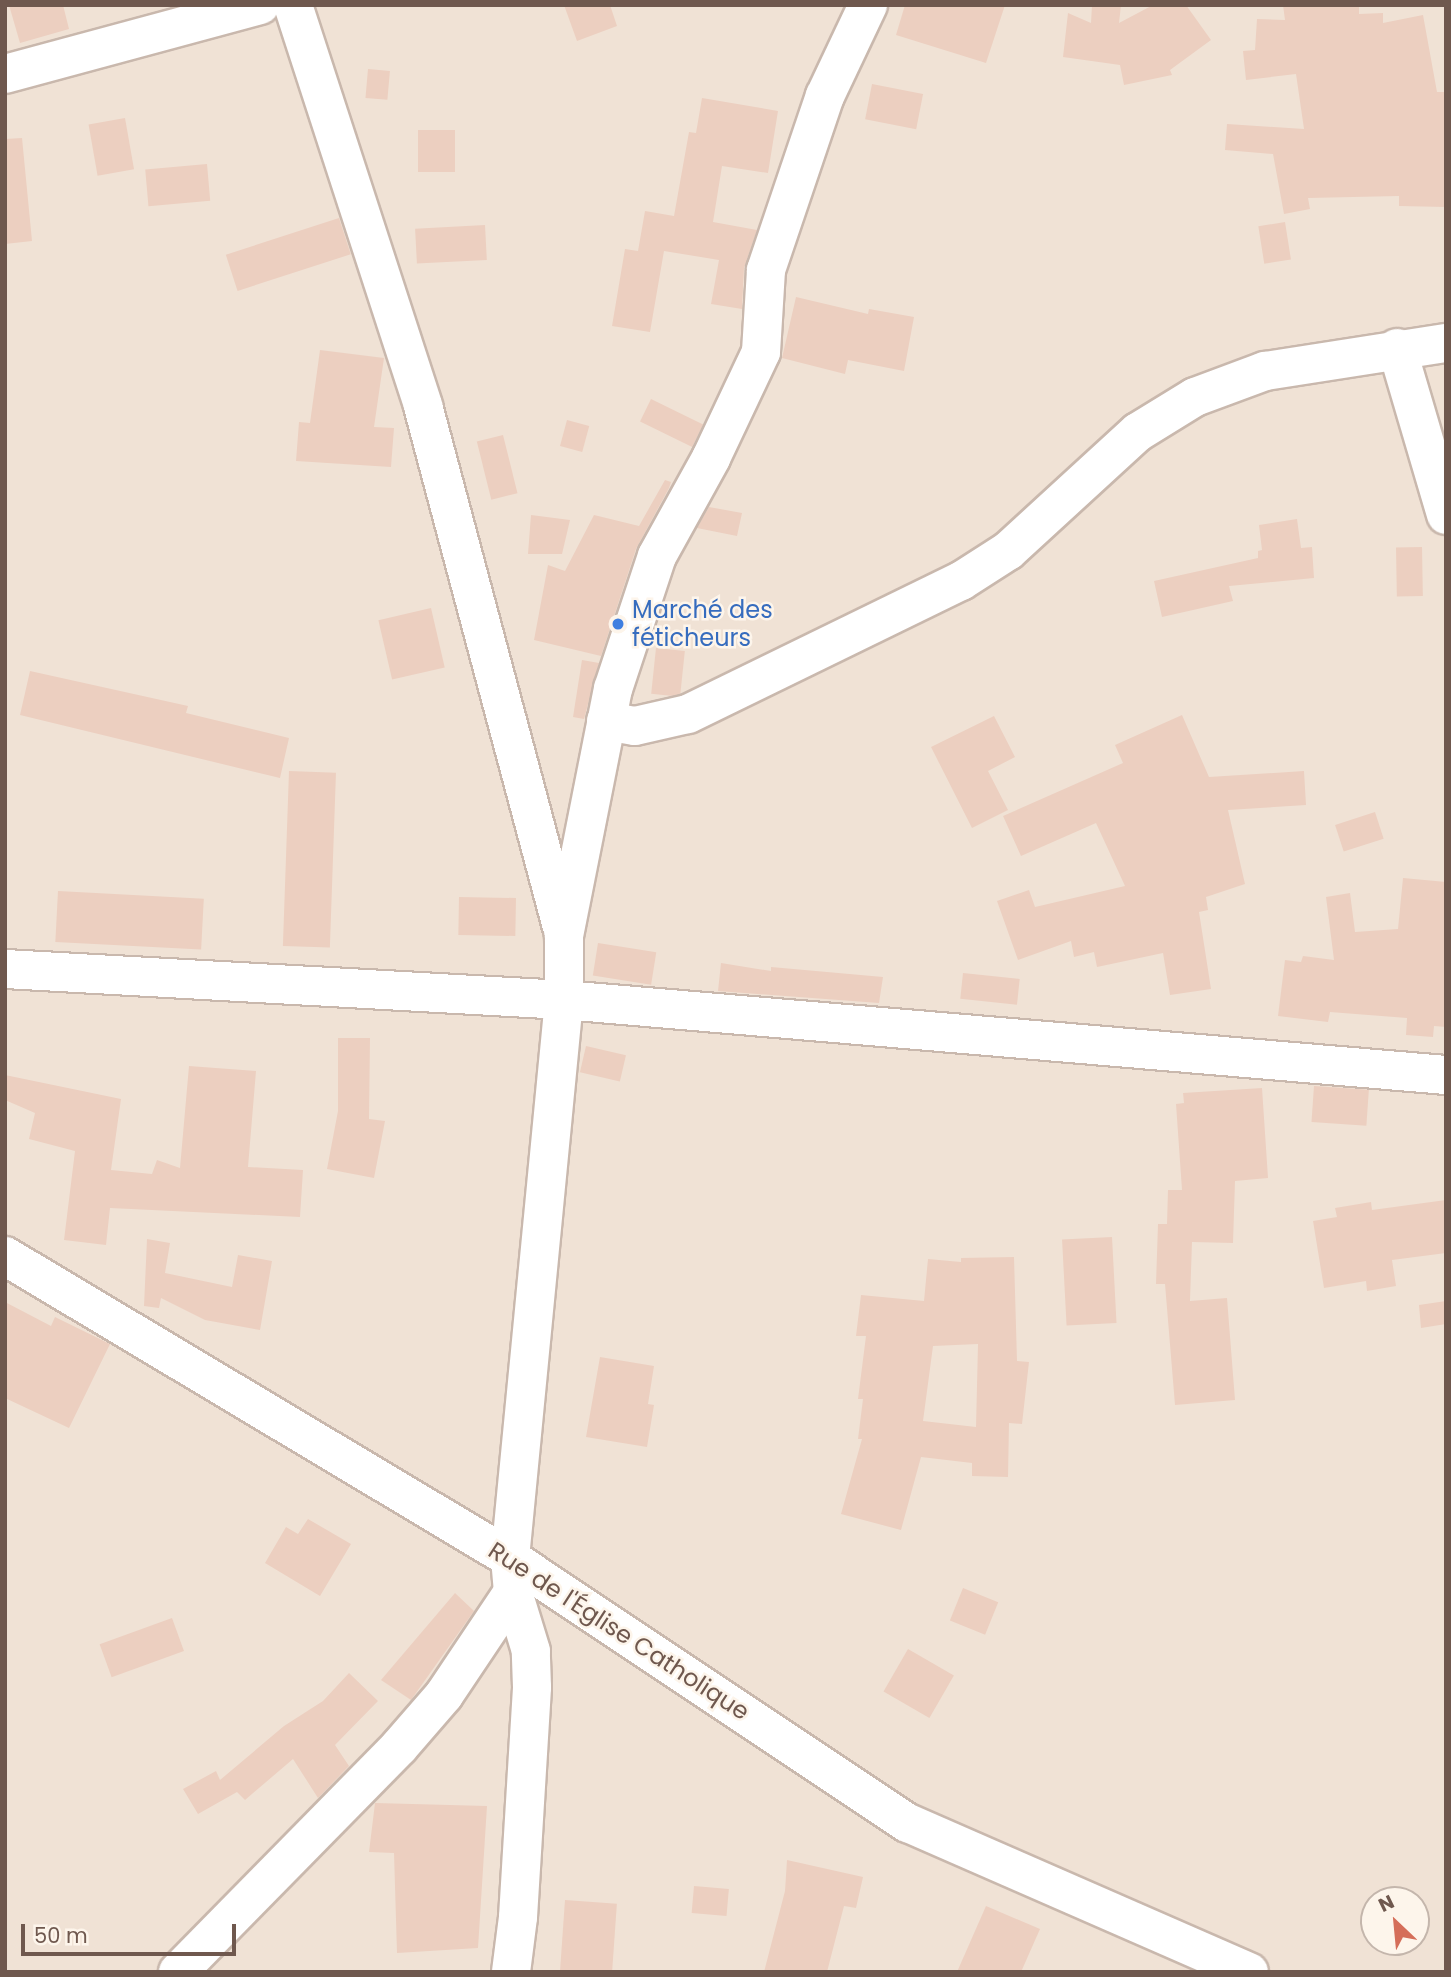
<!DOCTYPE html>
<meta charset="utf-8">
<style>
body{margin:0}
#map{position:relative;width:1451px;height:1977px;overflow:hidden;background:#f9f1e6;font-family:Poppins,sans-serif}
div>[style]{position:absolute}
.residential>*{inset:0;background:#f0e2d5}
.building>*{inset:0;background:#eccfc0;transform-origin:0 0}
.roads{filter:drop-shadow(2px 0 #c9b8ad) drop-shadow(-2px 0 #c9b8ad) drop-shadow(0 2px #c9b8ad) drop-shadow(0 -2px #c9b8ad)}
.minor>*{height:38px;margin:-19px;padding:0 19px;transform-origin:19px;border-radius:19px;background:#fff}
.dots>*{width:19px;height:19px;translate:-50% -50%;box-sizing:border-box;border:4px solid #fdf5eb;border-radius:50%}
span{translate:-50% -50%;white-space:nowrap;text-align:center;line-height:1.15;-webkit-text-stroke:5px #fdf5eb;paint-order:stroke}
.shop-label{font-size:24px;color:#366cbe}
.left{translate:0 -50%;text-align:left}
.street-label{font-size:24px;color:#6f584e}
.frame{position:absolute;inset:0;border:7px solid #6f584e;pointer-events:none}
.north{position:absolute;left:1360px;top:1886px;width:70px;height:70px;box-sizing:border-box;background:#fdf5eb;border:2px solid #c4b6ac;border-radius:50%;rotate:334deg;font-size:19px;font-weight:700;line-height:28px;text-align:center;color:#6f584e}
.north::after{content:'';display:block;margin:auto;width:24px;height:32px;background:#d56e59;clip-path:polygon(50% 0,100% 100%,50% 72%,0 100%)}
.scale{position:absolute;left:21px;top:1924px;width:215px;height:32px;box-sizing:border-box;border:4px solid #6f584e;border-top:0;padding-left:9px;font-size:21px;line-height:24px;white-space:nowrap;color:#6f584e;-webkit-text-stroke:5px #fdf5eb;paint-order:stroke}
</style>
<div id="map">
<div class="residential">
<div style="clip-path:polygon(evenodd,5px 5px,1446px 5px,1446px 1972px,5px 1972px,5px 5px,1374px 1900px,1416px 1900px,1416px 1942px,1374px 1942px,1374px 1900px)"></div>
</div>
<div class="building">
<div style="clip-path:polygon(9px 5px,63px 5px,69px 29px,20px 43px)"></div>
<div style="clip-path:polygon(564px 5px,610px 5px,617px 26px,577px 41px)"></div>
<div style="clip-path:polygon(905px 5px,1005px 5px,986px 63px,896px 35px)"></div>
<div style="clip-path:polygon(1092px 5px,1121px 5px,1119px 23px,1153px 5px,1186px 5px,1211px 40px,1170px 70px,1172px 75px,1124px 85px,1120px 65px,1063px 57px,1068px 13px,1091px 23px)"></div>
<div style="clip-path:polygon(1283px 5px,1359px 5px,1359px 14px,1383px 13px,1383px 23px,1423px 15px,1437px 92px,1446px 92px,1446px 207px,1399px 206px,1399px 196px,1308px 198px,1310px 209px,1284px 214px,1273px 154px,1225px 150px,1227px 124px,1304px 129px,1296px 74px,1246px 80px,1243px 51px,1255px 50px,1257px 19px,1285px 20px)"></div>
<div style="left:368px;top:69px;width:22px;height:29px;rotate:5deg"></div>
<div style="left:872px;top:84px;width:52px;height:36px;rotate:11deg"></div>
<div style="clip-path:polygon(702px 98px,778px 111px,768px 173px,722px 166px,713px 222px,757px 230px,744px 268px,742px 309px,711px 304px,719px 260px,664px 251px,650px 332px,612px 326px,625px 249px,638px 251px,645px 211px,674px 216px,689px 132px,696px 133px)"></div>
<div style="left:125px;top:118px;width:52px;height:37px;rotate:80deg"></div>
<div style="left:418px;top:130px;width:37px;height:42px"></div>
<div style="clip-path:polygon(22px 138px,32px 241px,5px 244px,5px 139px)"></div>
<div style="left:207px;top:164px;width:37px;height:62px;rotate:85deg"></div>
<div style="left:339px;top:218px;width:38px;height:119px;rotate:72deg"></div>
<div style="left:1285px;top:222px;width:38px;height:27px;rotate:81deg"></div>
<div style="left:485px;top:225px;width:35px;height:70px;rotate:87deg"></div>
<div style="clip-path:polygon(796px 297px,868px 314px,869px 309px,914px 317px,904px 371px,848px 360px,845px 374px,782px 358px)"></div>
<div style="clip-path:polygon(320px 350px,384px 358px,374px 427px,394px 428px,391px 467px,296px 461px,299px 422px,310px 423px)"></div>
<div style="left:651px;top:399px;width:58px;height:25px;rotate:26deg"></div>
<div style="left:567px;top:420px;width:23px;height:27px;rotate:15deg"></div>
<div style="left:503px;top:435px;width:60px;height:27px;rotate:76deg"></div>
<div style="clip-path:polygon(665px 480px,671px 482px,669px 488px,636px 549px,601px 656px,534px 640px,548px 565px,565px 571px,594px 515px,639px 526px)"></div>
<div style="clip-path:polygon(709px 507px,742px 513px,737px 536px,697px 528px)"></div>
<div style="clip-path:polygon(531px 515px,570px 520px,562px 554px,528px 554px)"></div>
<div style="clip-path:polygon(1297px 519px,1301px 548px,1312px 547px,1314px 578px,1229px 586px,1233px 601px,1162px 617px,1154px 581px,1258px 558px,1258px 551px,1262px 550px,1259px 525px)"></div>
<div style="left:1422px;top:547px;width:49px;height:26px;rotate:89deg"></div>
<div style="left:431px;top:608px;width:61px;height:54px;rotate:77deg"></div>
<div style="left:656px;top:648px;width:29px;height:46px;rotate:6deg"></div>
<div style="clip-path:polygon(582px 660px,599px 663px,584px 719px,573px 717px)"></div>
<div style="clip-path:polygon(30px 671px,188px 706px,186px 713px,289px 738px,280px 778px,20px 715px)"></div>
<div style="clip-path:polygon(1182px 715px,1209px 777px,1304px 771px,1306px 805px,1228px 810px,1245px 884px,1206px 897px,1208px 910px,1199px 912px,1211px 989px,1170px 995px,1163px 953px,1097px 967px,1094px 952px,1074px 957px,1071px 941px,1018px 960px,997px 901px,1029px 890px,1035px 907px,1125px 886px,1096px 823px,1021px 856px,1003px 816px,1123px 763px,1115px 745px)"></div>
<div style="clip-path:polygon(994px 716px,1015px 757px,988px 771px,1008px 810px,972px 828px,931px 747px)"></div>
<div style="left:289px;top:771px;width:47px;height:175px;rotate:2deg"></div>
<div style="left:1375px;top:812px;width:28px;height:42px;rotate:72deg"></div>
<div style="clip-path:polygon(1403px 878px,1446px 882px,1446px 1027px,1434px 1026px,1433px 1037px,1406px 1035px,1407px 1018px,1330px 1012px,1328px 1022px,1278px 1016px,1285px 960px,1301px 962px,1303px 956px,1334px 960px,1326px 897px,1350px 893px,1355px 932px,1398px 929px)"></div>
<div style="left:58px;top:891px;width:146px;height:51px;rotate:3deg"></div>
<div style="left:459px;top:897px;width:57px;height:38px;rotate:1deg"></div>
<div style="left:598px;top:943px;width:59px;height:33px;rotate:9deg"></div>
<div style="clip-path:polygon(721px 963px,771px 971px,771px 967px,883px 977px,879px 1003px,718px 991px)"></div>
<div style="left:963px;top:973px;width:57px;height:26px;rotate:6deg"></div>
<div style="clip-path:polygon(338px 1038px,370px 1038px,369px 1119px,385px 1121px,374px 1178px,327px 1169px,338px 1111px)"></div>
<div style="left:586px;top:1046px;width:41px;height:27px;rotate:13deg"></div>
<div style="clip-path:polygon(189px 1066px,256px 1071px,248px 1167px,303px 1170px,300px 1217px,110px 1208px,106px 1245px,64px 1240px,75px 1151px,29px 1139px,35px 1113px,5px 1100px,5px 1075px,121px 1099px,111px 1170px,152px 1174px,157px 1160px,180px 1168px)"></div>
<div style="left:1314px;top:1086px;width:55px;height:36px;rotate:4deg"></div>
<div style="clip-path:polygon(1262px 1088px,1268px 1178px,1235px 1181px,1233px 1243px,1192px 1242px,1190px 1301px,1227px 1298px,1235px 1400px,1175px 1405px,1165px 1284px,1156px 1284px,1158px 1224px,1167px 1224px,1168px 1190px,1182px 1190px,1176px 1104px,1184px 1103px,1183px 1093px)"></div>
<div style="clip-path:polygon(1446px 1200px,1446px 1253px,1392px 1260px,1396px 1286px,1367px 1291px,1366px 1281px,1324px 1288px,1313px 1221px,1337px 1217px,1335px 1208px,1371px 1202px,1372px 1210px)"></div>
<div style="left:1112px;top:1237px;width:86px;height:50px;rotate:87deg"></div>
<div style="clip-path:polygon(147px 1239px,170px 1243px,165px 1273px,232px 1287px,238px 1255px,272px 1261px,260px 1330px,205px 1320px,161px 1298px,159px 1308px,144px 1306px)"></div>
<div style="clip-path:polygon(evenodd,1014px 1257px,1017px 1361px,1029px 1362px,1022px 1424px,1009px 1423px,1008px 1477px,972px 1476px,972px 1463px,921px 1457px,901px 1530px,841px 1514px,862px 1439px,858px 1439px,863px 1399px,858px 1399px,866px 1336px,856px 1336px,861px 1295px,924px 1301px,928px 1259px,961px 1262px,961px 1258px,1014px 1257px,978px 1344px,976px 1427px,923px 1421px,933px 1346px,978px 1344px)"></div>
<div style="clip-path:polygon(1446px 1301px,1446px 1324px,1421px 1328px,1419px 1305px)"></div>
<div style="clip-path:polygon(5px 1302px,51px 1326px,55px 1317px,110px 1344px,69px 1428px,5px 1398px)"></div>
<div style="clip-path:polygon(600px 1357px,654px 1366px,648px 1404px,654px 1405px,647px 1447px,586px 1437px)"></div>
<div style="clip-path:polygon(308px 1519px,351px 1544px,320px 1596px,265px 1563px,286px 1527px,298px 1534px)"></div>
<div style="left:963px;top:1588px;width:38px;height:35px;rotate:22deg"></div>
<div style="clip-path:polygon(455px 1593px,474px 1611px,411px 1700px,381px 1680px)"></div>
<div style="left:172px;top:1618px;width:35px;height:77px;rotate:70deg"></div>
<div style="left:908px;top:1649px;width:53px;height:49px;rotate:30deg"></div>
<div style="clip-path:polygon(349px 1673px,378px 1701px,335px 1745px,349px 1766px,318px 1798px,293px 1759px,245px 1800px,237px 1792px,198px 1814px,183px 1789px,216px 1771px,220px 1780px,284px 1726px,323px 1701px)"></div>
<div style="clip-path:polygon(375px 1803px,487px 1806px,478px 1948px,397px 1953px,394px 1853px,369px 1852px)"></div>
<div style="clip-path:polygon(787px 1860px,863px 1877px,856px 1908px,844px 1906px,827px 1972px,764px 1972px,785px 1891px)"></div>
<div style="left:694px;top:1886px;width:35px;height:27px;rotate:5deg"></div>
<div style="left:565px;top:1900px;width:52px;height:72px;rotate:4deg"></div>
<div style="clip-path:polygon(986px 1906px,1040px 1929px,1021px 1972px,957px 1972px)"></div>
</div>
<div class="roads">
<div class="minor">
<div style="left:293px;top:5px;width:422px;rotate:72deg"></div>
<div style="left:423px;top:406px;width:539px;rotate:75.06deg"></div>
<div style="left:5px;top:74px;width:264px;rotate:-15.1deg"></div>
<div style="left:1397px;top:348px;width:174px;rotate:73.6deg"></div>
<div style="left:606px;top:721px;width:29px;rotate:10deg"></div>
<div style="left:635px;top:726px;width:54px;rotate:-12.8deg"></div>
<div style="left:688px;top:714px;width:304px;rotate:-26deg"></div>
<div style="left:961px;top:581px;width:56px;rotate:-32.6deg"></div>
<div style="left:1008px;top:551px;width:176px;rotate:-42.5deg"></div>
<div style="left:1138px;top:432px;width:67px;rotate:-31.6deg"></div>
<div style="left:1195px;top:397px;width:75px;rotate:-20.4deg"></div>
<div style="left:1265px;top:371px;width:183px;rotate:-8.8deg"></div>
<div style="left:5px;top:969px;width:560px;rotate:3.17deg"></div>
<div style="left:564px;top:1000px;width:885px;rotate:4.86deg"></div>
<div style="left:5px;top:1256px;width:588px;rotate:30.88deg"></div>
<div style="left:510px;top:1558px;width:478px;rotate:33.7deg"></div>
<div style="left:908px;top:1823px;width:372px;rotate:23.6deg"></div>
<div style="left:178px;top:1972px;width:315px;rotate:-45.5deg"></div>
<div style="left:399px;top:1747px;width:69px;rotate:-49.1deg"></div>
<div style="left:444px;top:1695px;width:124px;rotate:-56.2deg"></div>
<div style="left:511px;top:1972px;width:55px;rotate:-82.7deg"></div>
<div style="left:518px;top:1917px;width:230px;rotate:-86.5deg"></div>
<div style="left:532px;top:1687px;width:36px;rotate:-92deg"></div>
<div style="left:531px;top:1651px;width:62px;rotate:-107deg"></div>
<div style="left:513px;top:1592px;width:34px;rotate:-95deg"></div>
<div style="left:510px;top:1558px;width:561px;rotate:-84.47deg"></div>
<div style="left:564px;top:1000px;width:64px;rotate:-90deg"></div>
<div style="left:564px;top:936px;width:252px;rotate:-78.8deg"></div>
<div style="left:613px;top:689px;width:140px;rotate:-71.7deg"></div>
<div style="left:657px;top:556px;width:112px;rotate:-61.1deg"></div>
<div style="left:711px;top:458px;width:117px;rotate:-64.7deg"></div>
<div style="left:761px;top:352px;width:82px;rotate:-86.5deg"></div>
<div style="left:766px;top:270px;width:184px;rotate:-71.3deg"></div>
<div style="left:825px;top:96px;width:101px;rotate:-64.7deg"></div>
</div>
</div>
<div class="dots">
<div style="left:618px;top:624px;background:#3f7fe0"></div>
</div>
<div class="shop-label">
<span class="left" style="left:632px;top:624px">Marché des<br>féticheurs</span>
</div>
<div class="street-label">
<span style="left:619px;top:1631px;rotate:33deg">Rue de l'Église Catholique</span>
</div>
<div class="frame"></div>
<div class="north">N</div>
<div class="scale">50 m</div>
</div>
